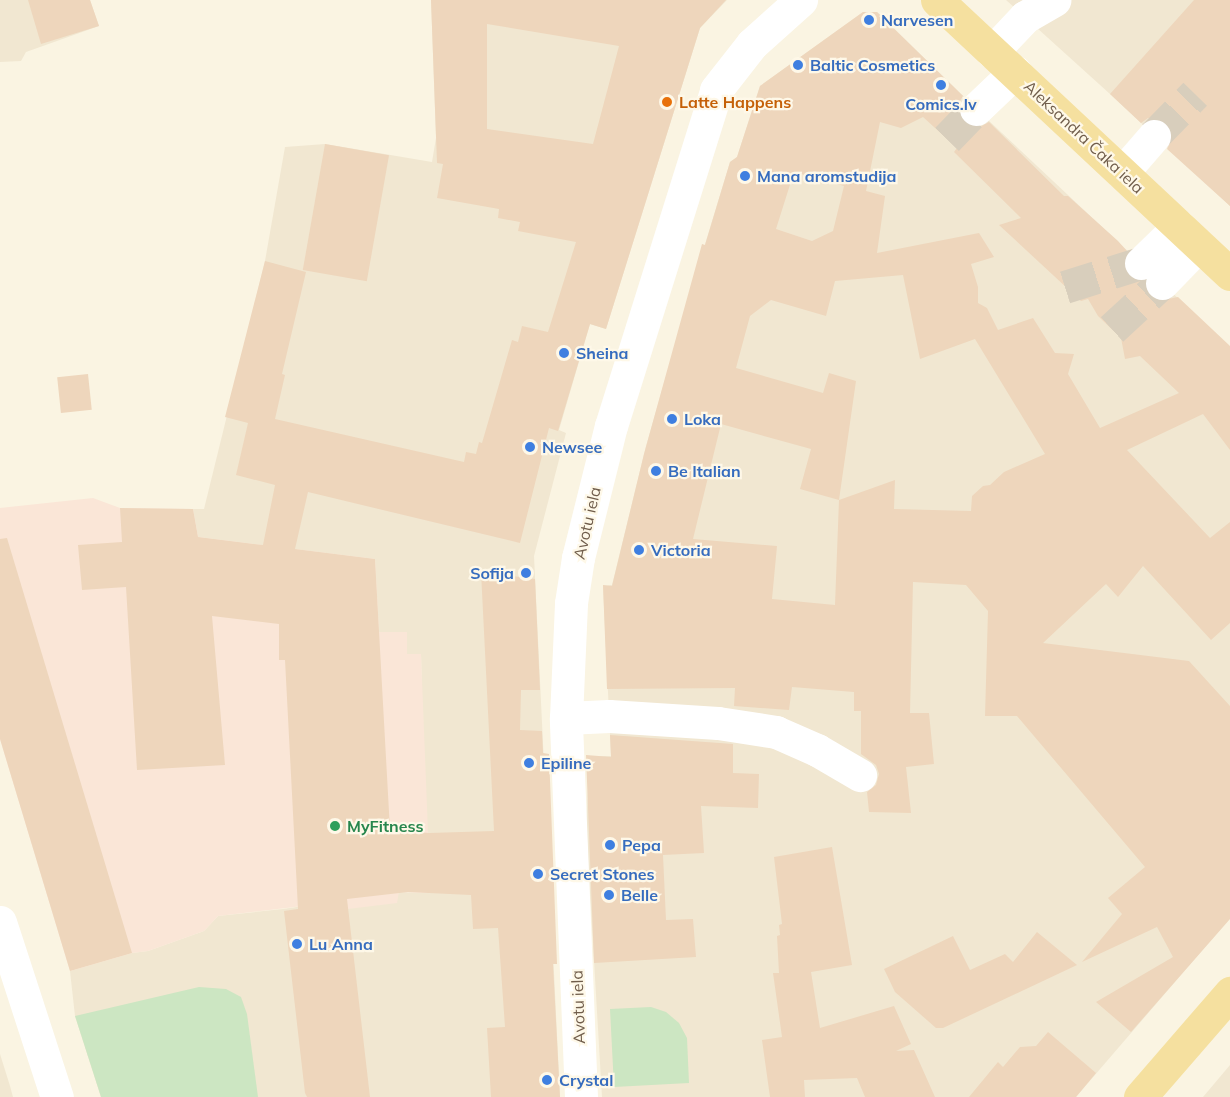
<!DOCTYPE html>
<meta charset="utf-8">
<style>
body{margin:0}
#map{position:relative;width:1230px;height:1097px;overflow:hidden;background:#faf4e2;font-family:Mulish,sans-serif}
div>[style]{position:absolute}
.residential>*{inset:0;background:#f1e7d1}
.commercial>*{inset:0;background:#fae6d7}
.green>*{inset:0;background:#cce6c2}
.building>*{inset:0;background:#eed6bc;transform-origin:0 0}
.minor-tunnel>*{height:33px;margin-top:-16.5px;transform-origin:0;background:repeating-linear-gradient(90deg,#d8cebc 0 33px,transparent 0 49px)}
.minor>*{height:33px;margin:-16.5px;padding:0 16.5px;transform-origin:16.5px;border-radius:16.5px;background:#fff}
.major>*{height:33px;margin:-16.5px;padding:0 16.5px;transform-origin:16.5px;border-radius:16.5px;background:#f5e09f}
.dots>*{width:16px;height:16px;translate:-50% -50%;box-sizing:border-box;border:3px solid #fef8e8;border-radius:50%}
span{translate:-50% -50%;white-space:nowrap;text-align:center;line-height:1.15;-webkit-text-stroke:4.5px #fef8e8;paint-order:stroke}
.shop-label{font-size:16px;color:#366cbe;font-weight:700}
.left{translate:0 -50%;text-align:left}
.right{translate:-100% -50%;text-align:right}
.food-label{font-size:16px;color:#c56008;font-weight:700}
.street-label{font-size:16px;color:#705d4b}
.leisure-label{font-size:16px;color:#27864d;font-weight:700}
</style>
<div id="map">
<div class="residential">
<div style="clip-path:polygon(0 0,90px 0,99px 26px,26px 52px,21px 61px,0 62px)"></div>
<div style="clip-path:polygon(431px 0,727px 0,700px 28px,606px 329px,590px 324px,559px 430px,566px 433px,534px 556px,560px 1097px,101px 1097px,75px 1016px,70px 971px,132px 953px,148px 951px,204px 931px,218px 916px,283px 909px,399px 892px,427px 893px,421px 655px,407px 655px,379px 633px,375px 559px,198px 537px,193px 509px,204px 509px,265px 261px,285px 147px,325px 144px,432px 162px,436px 138px)"></div>
<div style="clip-path:polygon(1006px 0,1230px 0,1230px 206px,1110px 94px)"></div>
<div style="clip-path:polygon(863px 12px,877px 12px,987px 119px,1230px 347px,1230px 918px,1076px 1097px,602px 1097px,586px 824px,590px 756px,611px 756px,603px 586px,612px 585px,646px 446px,685px 310px,730px 162px,737px 157px,760px 86px)"></div>
<div style="clip-path:polygon(0 1054px,10px 1086px,13px 1097px,0 1097px)"></div>
<div style="clip-path:polygon(1230px 1065px,1230px 1097px,1203px 1097px)"></div>
</div>
<div class="commercial">
<div style="clip-path:polygon(93px 498px,120px 508px,193px 509px,198px 537px,375px 559px,379px 632px,407px 632px,407px 654px,421px 654px,428px 832px,427px 893px,399px 892px,397px 903px,348px 909px,320px 904px,218px 916px,204px 931px,148px 951px,132px 953px,70px 971px,0 739px,0 508px)"></div>
</div>
<div class="green">
<div style="clip-path:polygon(199px 987px,226px 989px,241px 997px,247px 1014px,258px 1097px,101px 1097px,75px 1016px)"></div>
<div style="clip-path:polygon(651px 1007px,666px 1012px,679px 1023px,687px 1038px,689px 1083px,614px 1087px,610px 1009px)"></div>
</div>
<div class="building">
<div style="clip-path:polygon(28px 0,90px 0,99px 26px,41px 44px)"></div>
<div style="clip-path:polygon(evenodd,431px 0,726px 0,700px 28px,606px 329px,590px 324px,558px 431px,549px 428px,520px 543px,308px 492px,295px 549px,375px 559px,390px 830px,429px 833px,494px 831px,481px 572px,535px 579px,540px 690px,521px 690px,520px 730px,542px 731px,543px 753px,549px 754px,557px 964px,553px 964px,560px 1097px,491px 1097px,487px 1028px,505px 1027px,498px 928px,473px 929px,471px 895px,408px 892px,347px 899px,370px 1097px,307px 1097px,305px 1093px,284px 911px,298px 909px,285px 660px,279px 660px,279px 624px,212px 616px,225px 765px,137px 770px,126px 587px,82px 590px,78px 545px,122px 542px,120px 508px,193px 509px,198px 537px,263px 545px,275px 485px,236px 475px,248px 423px,225px 417px,265px 261px,306px 272px,282px 374px,285px 375px,275px 419px,464px 462px,466px 452px,476px 454px,479px 442px,482px 443px,512px 340px,518px 342px,522px 326px,548px 332px,576px 242px,518px 231px,520px 222px,498px 218px,499px 209px,437px 198px,443px 164px,437px 163px,431px 0,487px 24px,619px 46px,593px 144px,487px 129px,487px 24px)"></div>
<div style="clip-path:polygon(1194px 0,1230px 0,1230px 206px,1167px 149px,1172px 139px,1171px 129px,1167px 122px,1157px 118px,1148px 118px,1141px 123px,1110px 94px)"></div>
<div style="clip-path:polygon(evenodd,863px 12px,877px 12px,963px 96px,958px 104px,958px 113px,963px 122px,971px 127px,980px 127px,989px 122px,1064px 196px,1068px 196px,1118px 241px,1127px 251px,1123px 267px,1127px 276px,1135px 281px,1144px 281px,1144px 289px,1149px 297px,1158px 301px,1178px 297px,1230px 346px,1230px 450px,1203px 414px,1127px 450px,1210px 538px,1230px 522px,1230px 623px,1211px 640px,1143px 566px,1118px 597px,1106px 584px,1043px 643px,1189px 661px,1230px 706px,1230px 919px,1131px 1032px,1096px 1002px,1173px 957px,1157px 927px,1082px 962px,1122px 914px,1108px 898px,1145px 867px,1017px 716px,985px 716px,988px 611px,966px 585px,913px 582px,910px 713px,929px 713px,934px 764px,906px 767px,911px 813px,869px 812px,867px 792px,876px 785px,879px 774px,876px 765px,861px 754px,861px 711px,854px 711px,854px 692px,792px 687px,789px 710px,734px 706px,735px 688px,607px 689px,603px 585px,612px 586px,644px 454px,702px 244px,705px 245px,730px 162px,737px 157px,760px 86px,863px 12px,923px 117px,957px 148px,954px 152px,1021px 218px,999px 225px,1081px 301px,1088px 299px,1098px 316px,1121px 338px,1125px 359px,1140px 356px,1179px 393px,1100px 428px,1068px 374px,1074px 354px,1055px 353px,1033px 318px,998px 330px,987px 308px,978px 303px,978px 287px,971px 264px,994px 257px,979px 233px,877px 253px,885px 196px,866px 191px,880px 122px,901px 128px,923px 117px,863px 12px,794px 172px,844px 186px,833px 231px,812px 241px,776px 229px,794px 172px,863px 12px,903px 275px,920px 359px,975px 339px,1045px 454px,1004px 472px,990px 485px,983px 486px,972px 496px,971px 511px,894px 509px,895px 480px,839px 500px,856px 381px,829px 373px,823px 393px,736px 368px,750px 316px,771px 300px,826px 316px,835px 281px,903px 275px,863px 12px,721px 424px,811px 449px,800px 489px,839px 500px,835px 605px,772px 599px,777px 546px,693px 539px,721px 424px)"></div>
<div style="left:325px;top:144px;width:65px;height:128px;rotate:10deg"></div>
<div style="left:88px;top:374px;width:36px;height:31px;rotate:84deg"></div>
<div style="clip-path:polygon(7px 538px,132px 953px,70px 971px,0 739px,0 539px)"></div>
<div style="clip-path:polygon(610px 735px,733px 744px,733px 773px,759px 774px,758px 808px,701px 806px,704px 853px,663px 855px,666px 920px,693px 919px,696px 957px,594px 963px,586px 755px,611px 757px)"></div>
<div style="clip-path:polygon(832px 847px,852px 965px,811px 972px,820px 1028px,894px 1006px,911px 1044px,896px 1051px,914px 1050px,935px 1097px,865px 1097px,857px 1078px,804px 1080px,805px 1097px,770px 1097px,762px 1040px,782px 1037px,773px 973px,779px 973px,777px 936px,780px 935px,779px 925px,782px 924px,774px 857px)"></div>
<div style="clip-path:polygon(1037px 932px,1077px 965px,943px 1028px,936px 1028px,895px 992px,884px 969px,953px 936px,970px 970px,1005px 954px,1013px 962px)"></div>
<div style="clip-path:polygon(1048px 1032px,1096px 1073px,1076px 1097px,969px 1097px,998px 1062px,1003px 1067px,1020px 1047px,1036px 1046px)"></div>
</div>
<div class="minor-tunnel">
<div style="left:1154px;top:136px;width:59px;rotate:-45.7deg"></div>
<div style="left:947px;top:139px;width:42px;rotate:-46deg"></div>
<div style="left:1065px;top:287px;width:80px;rotate:-17.5deg"></div>
<div style="left:1112px;top:329px;width:68px;rotate:-42.6deg"></div>
</div>
<div class="minor">
<div style="left:992px;top:52px;width:48px;rotate:-46.7deg"></div>
<div style="left:1025px;top:17px;width:34px;rotate:-30deg"></div>
<div style="left:976px;top:109px;width:54px;rotate:-43.5deg"></div>
<div style="left:1122px;top:173px;width:49px;rotate:-49.1deg"></div>
<div style="left:1141px;top:263px;width:53px;rotate:-44.2deg"></div>
<div style="left:1162px;top:283px;width:53px;rotate:-45.8deg"></div>
<div style="left:566px;top:718px;width:43px;rotate:-2.7deg"></div>
<div style="left:609px;top:716px;width:109px;rotate:3.7deg"></div>
<div style="left:718px;top:723px;width:59px;rotate:8.8deg"></div>
<div style="left:776px;top:732px;width:45px;rotate:23.7deg"></div>
<div style="left:817px;top:750px;width:50px;rotate:30.2deg"></div>
<div style="left:0;top:922px;width:184px;rotate:72deg"></div>
<div style="left:581px;top:1097px;width:379px;rotate:-92.3deg"></div>
<div style="left:566px;top:718px;width:115px;rotate:-87.5deg"></div>
<div style="left:571px;top:603px;width:46px;rotate:-81.2deg"></div>
<div style="left:578px;top:558px;width:136px;rotate:-76deg"></div>
<div style="left:611px;top:426px;width:352px;rotate:-72.6deg"></div>
<div style="left:716px;top:90px;width:58px;rotate:-52deg"></div>
<div style="left:752px;top:44px;width:66px;rotate:-41.9deg"></div>
</div>
<div class="major">
<div style="left:937px;top:0;width:401px;rotate:43.1deg"></div>
<div style="left:1140px;top:1097px;width:138px;rotate:-49.1deg"></div>
</div>
<div class="dots">
<div style="left:869px;top:20px;background:#3f7fe0"></div>
<div style="left:798px;top:65px;background:#3f7fe0"></div>
<div style="left:941px;top:85px;background:#3f7fe0"></div>
<div style="left:667px;top:102px;background:#e8710a"></div>
<div style="left:745px;top:176px;background:#3f7fe0"></div>
<div style="left:564px;top:353px;background:#3f7fe0"></div>
<div style="left:672px;top:419px;background:#3f7fe0"></div>
<div style="left:530px;top:447px;background:#3f7fe0"></div>
<div style="left:656px;top:471px;background:#3f7fe0"></div>
<div style="left:639px;top:550px;background:#3f7fe0"></div>
<div style="left:526px;top:573px;background:#3f7fe0"></div>
<div style="left:529px;top:763px;background:#3f7fe0"></div>
<div style="left:335px;top:826px;background:#2e9e5b"></div>
<div style="left:610px;top:845px;background:#3f7fe0"></div>
<div style="left:538px;top:874px;background:#3f7fe0"></div>
<div style="left:609px;top:895px;background:#3f7fe0"></div>
<div style="left:297px;top:944px;background:#3f7fe0"></div>
<div style="left:547px;top:1080px;background:#3f7fe0"></div>
</div>
<div class="shop-label">
<span class="left" style="left:881px;top:20px">Narvesen</span>
<span class="left" style="left:810px;top:65px">Baltic Cosmetics</span>
<span style="left:941px;top:104px">Comics.lv</span>
<span class="left" style="left:757px;top:176px">Mana aromstudija</span>
<span class="left" style="left:576px;top:353px">Sheina</span>
<span class="left" style="left:684px;top:419px">Loka</span>
<span class="left" style="left:542px;top:447px">Newsee</span>
<span class="left" style="left:668px;top:471px">Be Italian</span>
<span class="left" style="left:651px;top:550px">Victoria</span>
<span class="right" style="left:514px;top:573px">Sofija</span>
<span class="left" style="left:541px;top:763px">Epiline</span>
<span class="left" style="left:622px;top:845px">Pepa</span>
<span class="left" style="left:550px;top:874px">Secret Stones</span>
<span class="left" style="left:621px;top:895px">Belle</span>
<span class="left" style="left:309px;top:944px">Lu Anna</span>
<span class="left" style="left:559px;top:1080px">Crystal</span>
</div>
<div class="food-label">
<span class="left" style="left:679px;top:102px">Latte Happens</span>
</div>
<div class="street-label">
<span style="left:1084px;top:137px;rotate:43deg">Aleksandra Čaka iela</span>
<span style="left:587px;top:523px;rotate:-77deg">Avotu iela</span>
<span style="left:578px;top:1007px;rotate:-92deg">Avotu iela</span>
</div>
<div class="leisure-label">
<span class="left" style="left:347px;top:826px">MyFitness</span>
</div>
</div>
